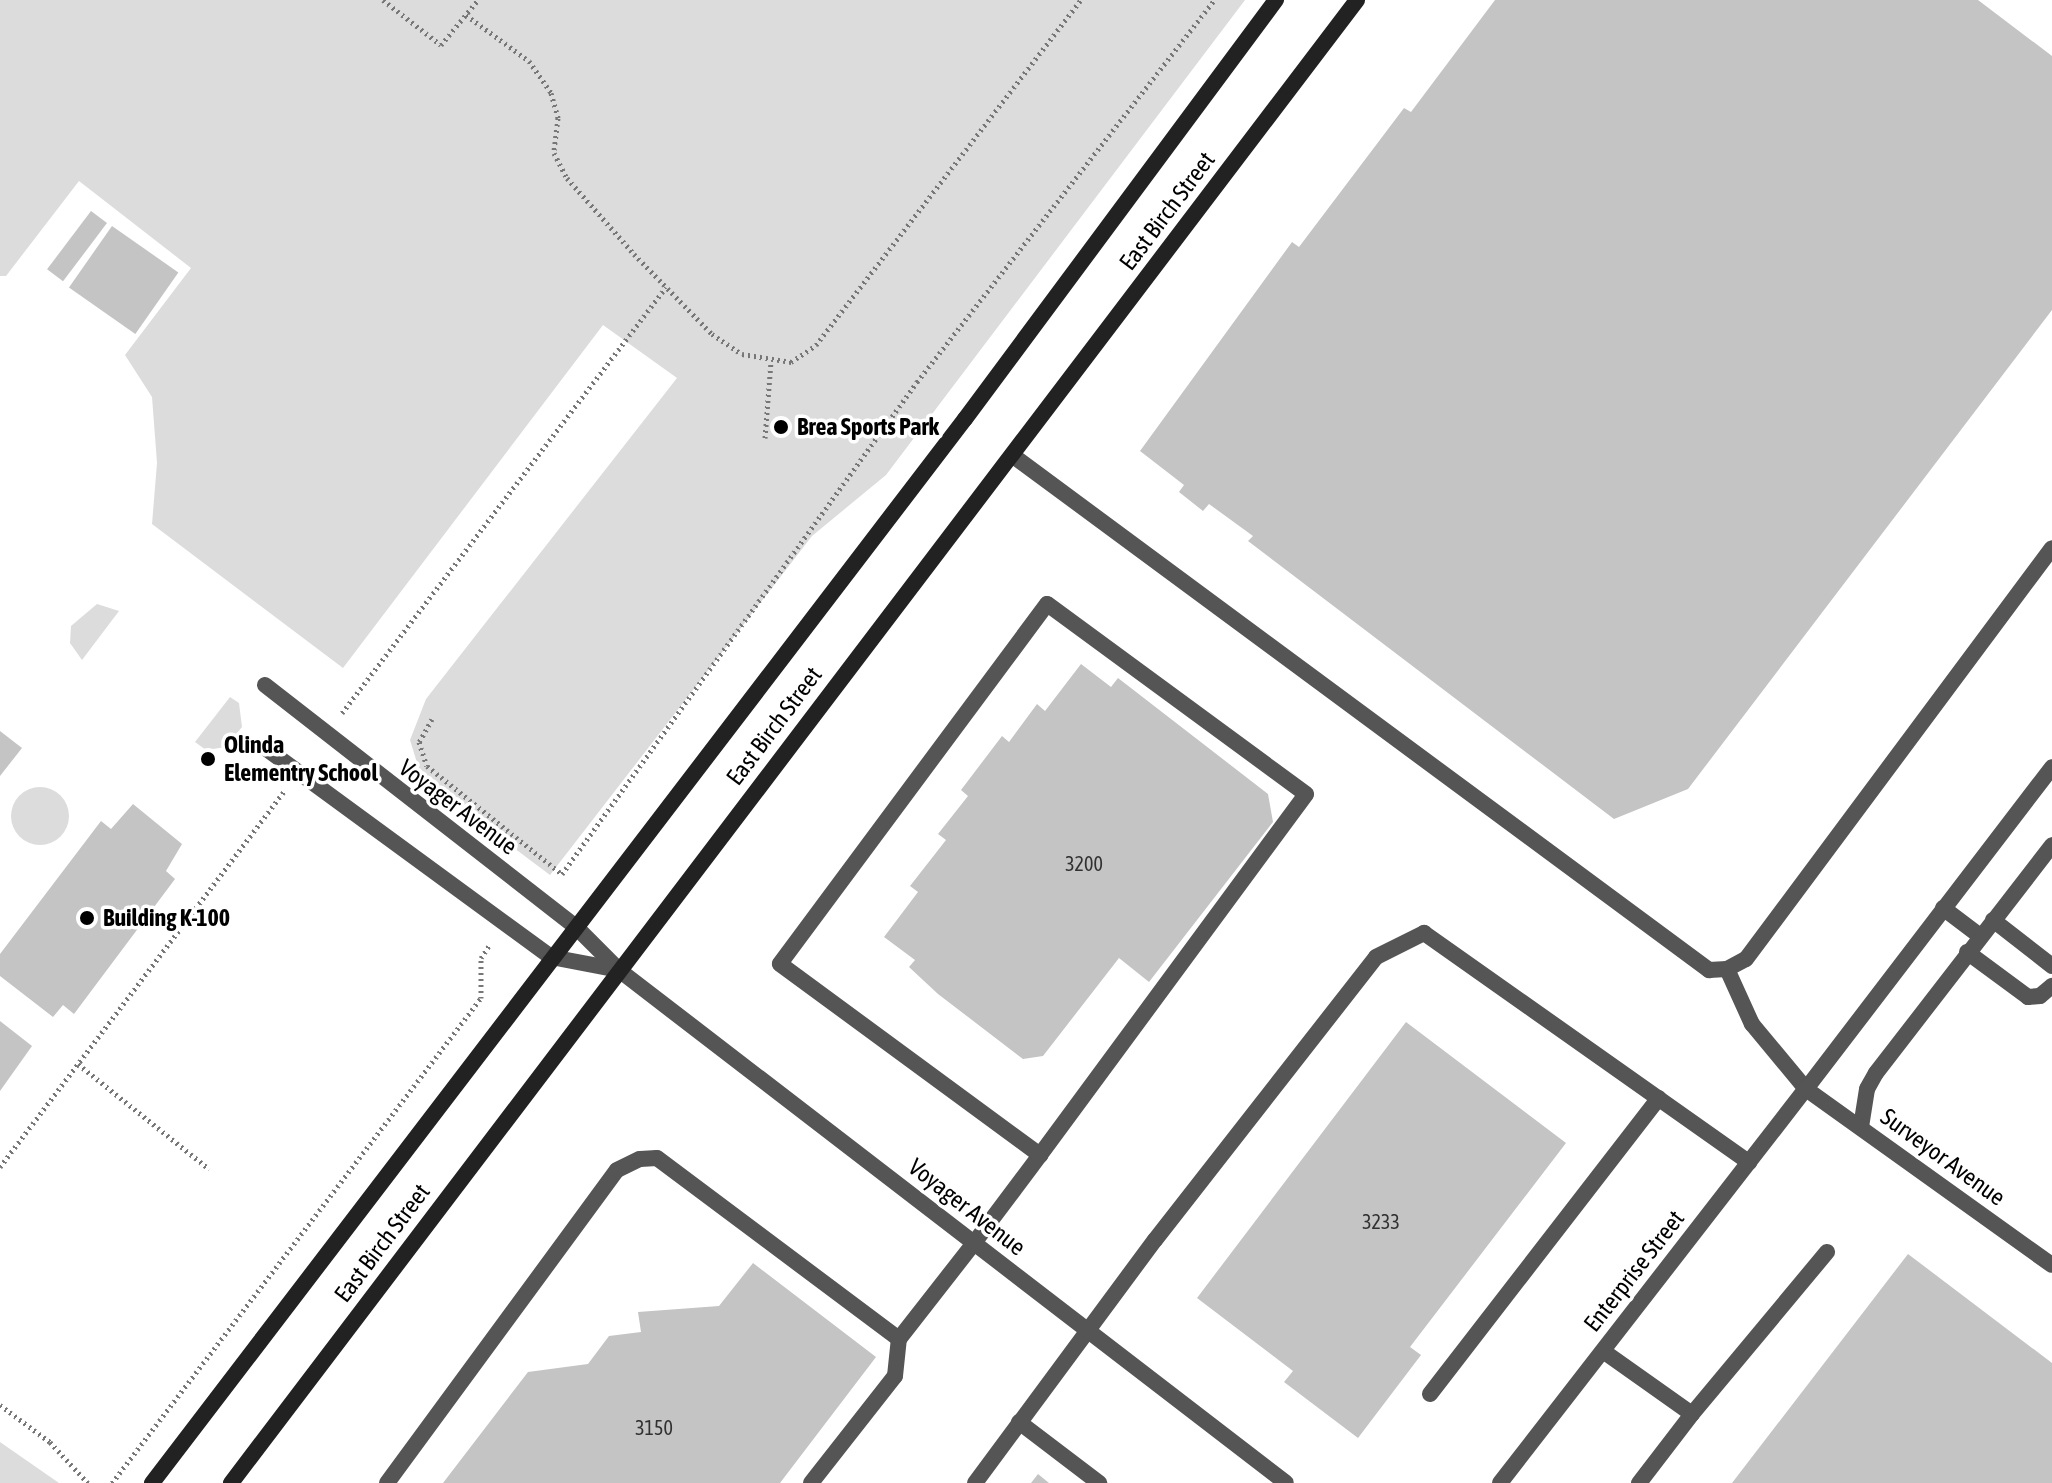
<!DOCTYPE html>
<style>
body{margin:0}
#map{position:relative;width:2052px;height:1483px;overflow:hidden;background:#fff;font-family:"Asap Condensed",sans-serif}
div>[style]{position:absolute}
.green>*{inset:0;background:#dcdcdc}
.round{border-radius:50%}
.building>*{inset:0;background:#c4c4c4;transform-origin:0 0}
.path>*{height:5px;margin-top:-2.5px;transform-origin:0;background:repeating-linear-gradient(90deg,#777 0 2px,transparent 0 6px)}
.lane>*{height:16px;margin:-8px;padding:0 8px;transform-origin:8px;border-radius:8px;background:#555}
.street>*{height:16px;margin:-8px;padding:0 8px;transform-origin:8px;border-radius:8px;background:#555}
.secondary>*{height:16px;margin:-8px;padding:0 8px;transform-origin:8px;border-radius:8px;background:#222}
.dots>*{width:22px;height:22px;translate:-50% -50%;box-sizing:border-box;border:4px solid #fff;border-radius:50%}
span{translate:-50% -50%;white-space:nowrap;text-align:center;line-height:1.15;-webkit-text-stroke:7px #fff;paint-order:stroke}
.number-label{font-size:20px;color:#313131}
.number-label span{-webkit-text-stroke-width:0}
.street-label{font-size:24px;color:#000}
.poi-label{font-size:24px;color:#000;font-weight:700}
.left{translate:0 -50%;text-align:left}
</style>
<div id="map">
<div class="green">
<div style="clip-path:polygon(0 0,1245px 0,886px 475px,812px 536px,550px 875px,422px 779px,410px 740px,426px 699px,677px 378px,603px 325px,343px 668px,152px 524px,157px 463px,152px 397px,125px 355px,191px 268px,79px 181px,6px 276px,0 276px)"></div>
<div style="clip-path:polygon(97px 604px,119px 611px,82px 660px,70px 643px,71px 626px)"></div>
<div style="clip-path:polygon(230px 697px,239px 703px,242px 727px,226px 747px,206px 750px,195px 742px)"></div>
<div class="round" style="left:11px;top:787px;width:58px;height:58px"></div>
<div style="clip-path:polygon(0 1442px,59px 1483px,0 1483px)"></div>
</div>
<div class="building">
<div style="clip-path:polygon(1495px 0,1978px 0,2052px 56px,2052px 310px,1688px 789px,1614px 819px,1248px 541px,1253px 536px,1209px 504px,1203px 511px,1179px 492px,1184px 485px,1140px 451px,1292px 242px,1299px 247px,1404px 108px,1411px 112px)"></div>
<div style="left:91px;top:211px;width:20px;height:73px;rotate:37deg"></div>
<div style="left:112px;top:226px;width:81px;height:75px;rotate:35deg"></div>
<div style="clip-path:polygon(1081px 664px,1111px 687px,1118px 678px,1268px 794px,1273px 822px,1149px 982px,1119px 958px,1043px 1056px,1023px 1059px,938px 994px,909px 967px,915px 960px,884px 937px,918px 892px,910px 886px,946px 840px,938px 834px,968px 796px,961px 790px,1002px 736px,1009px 742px,1037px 704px,1045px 711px)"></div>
<div style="clip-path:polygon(0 731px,22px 748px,0 776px)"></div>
<div style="clip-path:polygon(133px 804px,182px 844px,166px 871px,175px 879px,74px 1014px,63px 1005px,53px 1017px,0 976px,0 954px,101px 821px,111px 829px)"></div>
<div style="clip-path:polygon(0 1021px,32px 1046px,0 1091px)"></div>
<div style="clip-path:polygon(1406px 1022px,1566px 1143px,1410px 1347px,1421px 1355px,1358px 1438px,1284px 1382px,1293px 1371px,1197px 1298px)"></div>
<div style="clip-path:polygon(1908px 1254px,2052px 1363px,2052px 1483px,1732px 1483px)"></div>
<div style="clip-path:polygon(753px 1263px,876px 1357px,780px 1483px,443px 1483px,528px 1372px,588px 1364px,609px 1336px,641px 1332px,638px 1312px,719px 1306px)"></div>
<div style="clip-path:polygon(1038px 1474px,1049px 1483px,1031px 1483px)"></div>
</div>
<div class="path">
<div style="left:383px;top:0;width:73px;rotate:37.8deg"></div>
<div style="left:441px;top:45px;width:58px;rotate:-50.6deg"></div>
<div style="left:466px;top:15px;width:78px;rotate:36.1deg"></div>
<div style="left:529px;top:61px;width:39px;rotate:55deg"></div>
<div style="left:551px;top:93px;width:26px;rotate:74deg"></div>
<div style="left:558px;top:118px;width:35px;rotate:97deg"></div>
<div style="left:554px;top:153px;width:28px;rotate:63deg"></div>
<div style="left:567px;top:178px;width:101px;rotate:48.6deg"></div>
<div style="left:634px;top:254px;width:112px;rotate:45.7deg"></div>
<div style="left:712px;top:334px;width:36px;rotate:34deg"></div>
<div style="left:742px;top:354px;width:50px;rotate:9.3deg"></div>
<div style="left:791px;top:362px;width:30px;rotate:-34deg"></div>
<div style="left:816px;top:345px;width:435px;rotate:-52.5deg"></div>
<div style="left:765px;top:438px;width:77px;rotate:-85.5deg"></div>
<div style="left:342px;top:713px;width:535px;rotate:-52.74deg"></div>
<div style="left:432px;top:719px;width:26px;rotate:119deg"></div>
<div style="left:419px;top:742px;width:25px;rotate:72deg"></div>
<div style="left:427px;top:766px;width:173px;rotate:38.7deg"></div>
<div style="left:562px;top:874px;width:607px;rotate:-54.19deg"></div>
<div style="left:917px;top:382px;width:484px;rotate:-52.1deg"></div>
<div style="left:78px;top:1064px;width:168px;rotate:38.7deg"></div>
<div style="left:0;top:1167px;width:471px;rotate:-52.9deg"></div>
<div style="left:0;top:1405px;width:62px;rotate:36.5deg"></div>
<div style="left:50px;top:1442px;width:56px;rotate:47.2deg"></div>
<div style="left:112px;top:1483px;width:609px;rotate:-52.74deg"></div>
<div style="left:481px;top:998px;width:40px;rotate:-90deg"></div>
<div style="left:481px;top:958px;width:17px;rotate:-57deg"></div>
</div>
<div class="lane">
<div style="left:1012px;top:455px;width:867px;rotate:36.46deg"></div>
<div style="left:1709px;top:970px;width:18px;rotate:-3deg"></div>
<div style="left:1727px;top:969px;width:21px;rotate:-28deg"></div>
<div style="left:1746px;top:959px;width:512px;rotate:-53.33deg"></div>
<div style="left:265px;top:685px;width:393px;rotate:37.9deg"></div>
<div style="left:575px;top:926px;width:62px;rotate:45deg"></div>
<div style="left:264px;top:747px;width:356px;rotate:36.2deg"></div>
<div style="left:551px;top:957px;width:69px;rotate:10.8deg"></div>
<div style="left:1943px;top:908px;width:46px;rotate:37.1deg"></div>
<div style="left:1993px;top:920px;width:75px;rotate:37.9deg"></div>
<div style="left:1967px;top:952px;width:76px;rotate:36.4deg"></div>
<div style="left:2028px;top:997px;width:12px;rotate:-5deg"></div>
<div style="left:2040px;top:996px;width:16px;rotate:-40deg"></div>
<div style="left:1727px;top:969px;width:60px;rotate:65.6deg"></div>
<div style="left:1752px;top:1024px;width:85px;rotate:50.3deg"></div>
<div style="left:1806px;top:1089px;width:405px;rotate:-52.6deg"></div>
<div style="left:1861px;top:1127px;width:38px;rotate:-81deg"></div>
<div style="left:1867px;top:1089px;width:18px;rotate:-61deg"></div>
<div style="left:1876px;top:1073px;width:288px;rotate:-52.3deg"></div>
<div style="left:1603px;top:1351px;width:109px;rotate:35.3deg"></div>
<div style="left:1692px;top:1414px;width:87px;rotate:127.5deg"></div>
<div style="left:1430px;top:1394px;width:374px;rotate:-52.3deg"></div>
<div style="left:1692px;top:1414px;width:211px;rotate:-50.2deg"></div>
<div style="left:1019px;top:1422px;width:101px;rotate:37.3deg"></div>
<div style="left:387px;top:1483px;width:388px;rotate:-53.7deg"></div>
<div style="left:617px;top:1170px;width:25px;rotate:-26deg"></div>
<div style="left:640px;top:1159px;width:17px;rotate:-3deg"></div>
<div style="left:657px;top:1158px;width:302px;rotate:36.8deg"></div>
<div style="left:811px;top:1483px;width:136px;rotate:-51.9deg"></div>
<div style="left:895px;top:1376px;width:37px;rotate:-84deg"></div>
<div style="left:899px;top:1339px;width:122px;rotate:-52deg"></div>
<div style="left:974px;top:1243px;width:110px;rotate:-53.1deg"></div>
<div style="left:1040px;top:1155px;width:448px;rotate:-53.6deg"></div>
<div style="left:1306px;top:794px;width:321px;rotate:-143.7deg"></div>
<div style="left:1047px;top:604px;width:448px;rotate:126.6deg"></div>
<div style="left:780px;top:964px;width:323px;rotate:36.3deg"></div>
<div style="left:975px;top:1483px;width:302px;rotate:-53.5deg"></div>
<div style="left:1155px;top:1240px;width:359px;rotate:-52deg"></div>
<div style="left:1376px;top:957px;width:54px;rotate:-26.6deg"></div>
<div style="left:1424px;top:933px;width:398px;rotate:35.2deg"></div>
</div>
<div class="street">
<div style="left:619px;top:970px;width:841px;rotate:37.56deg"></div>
<div style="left:1500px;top:1483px;width:499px;rotate:-52.2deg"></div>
<div style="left:1806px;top:1089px;width:302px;rotate:35.6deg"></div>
</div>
<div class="secondary">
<div style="left:152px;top:1483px;width:1339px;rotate:-52.62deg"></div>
<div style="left:965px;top:419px;width:522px;rotate:-53.42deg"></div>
<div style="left:231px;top:1483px;width:1862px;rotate:-52.79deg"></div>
</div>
<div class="dots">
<div style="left:781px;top:427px;background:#000"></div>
<div style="left:208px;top:759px;background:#000"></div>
<div style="left:87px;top:918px;background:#000"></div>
</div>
<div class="number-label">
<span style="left:1084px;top:863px">3200</span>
<span style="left:1381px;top:1221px">3233</span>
<span style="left:654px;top:1427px">3150</span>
</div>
<div class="street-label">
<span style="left:1167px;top:211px;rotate:-53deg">East Birch Street</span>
<span style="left:774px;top:726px;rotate:-53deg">East Birch Street</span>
<span style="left:458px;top:807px;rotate:37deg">Voyager Avenue</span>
<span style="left:1943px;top:1157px;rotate:36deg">Surveyor Avenue</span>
<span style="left:967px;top:1207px;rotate:38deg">Voyager Avenue</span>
<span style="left:382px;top:1243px;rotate:-53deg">East Birch Street</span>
<span style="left:1634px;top:1271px;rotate:-52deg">Enterprise Street</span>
</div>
<div class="poi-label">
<span class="left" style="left:797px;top:427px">Brea Sports Park</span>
<span class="left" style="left:224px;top:759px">Olinda<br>Elementry School</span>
<span class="left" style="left:103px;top:918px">Building K-100</span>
</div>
</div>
